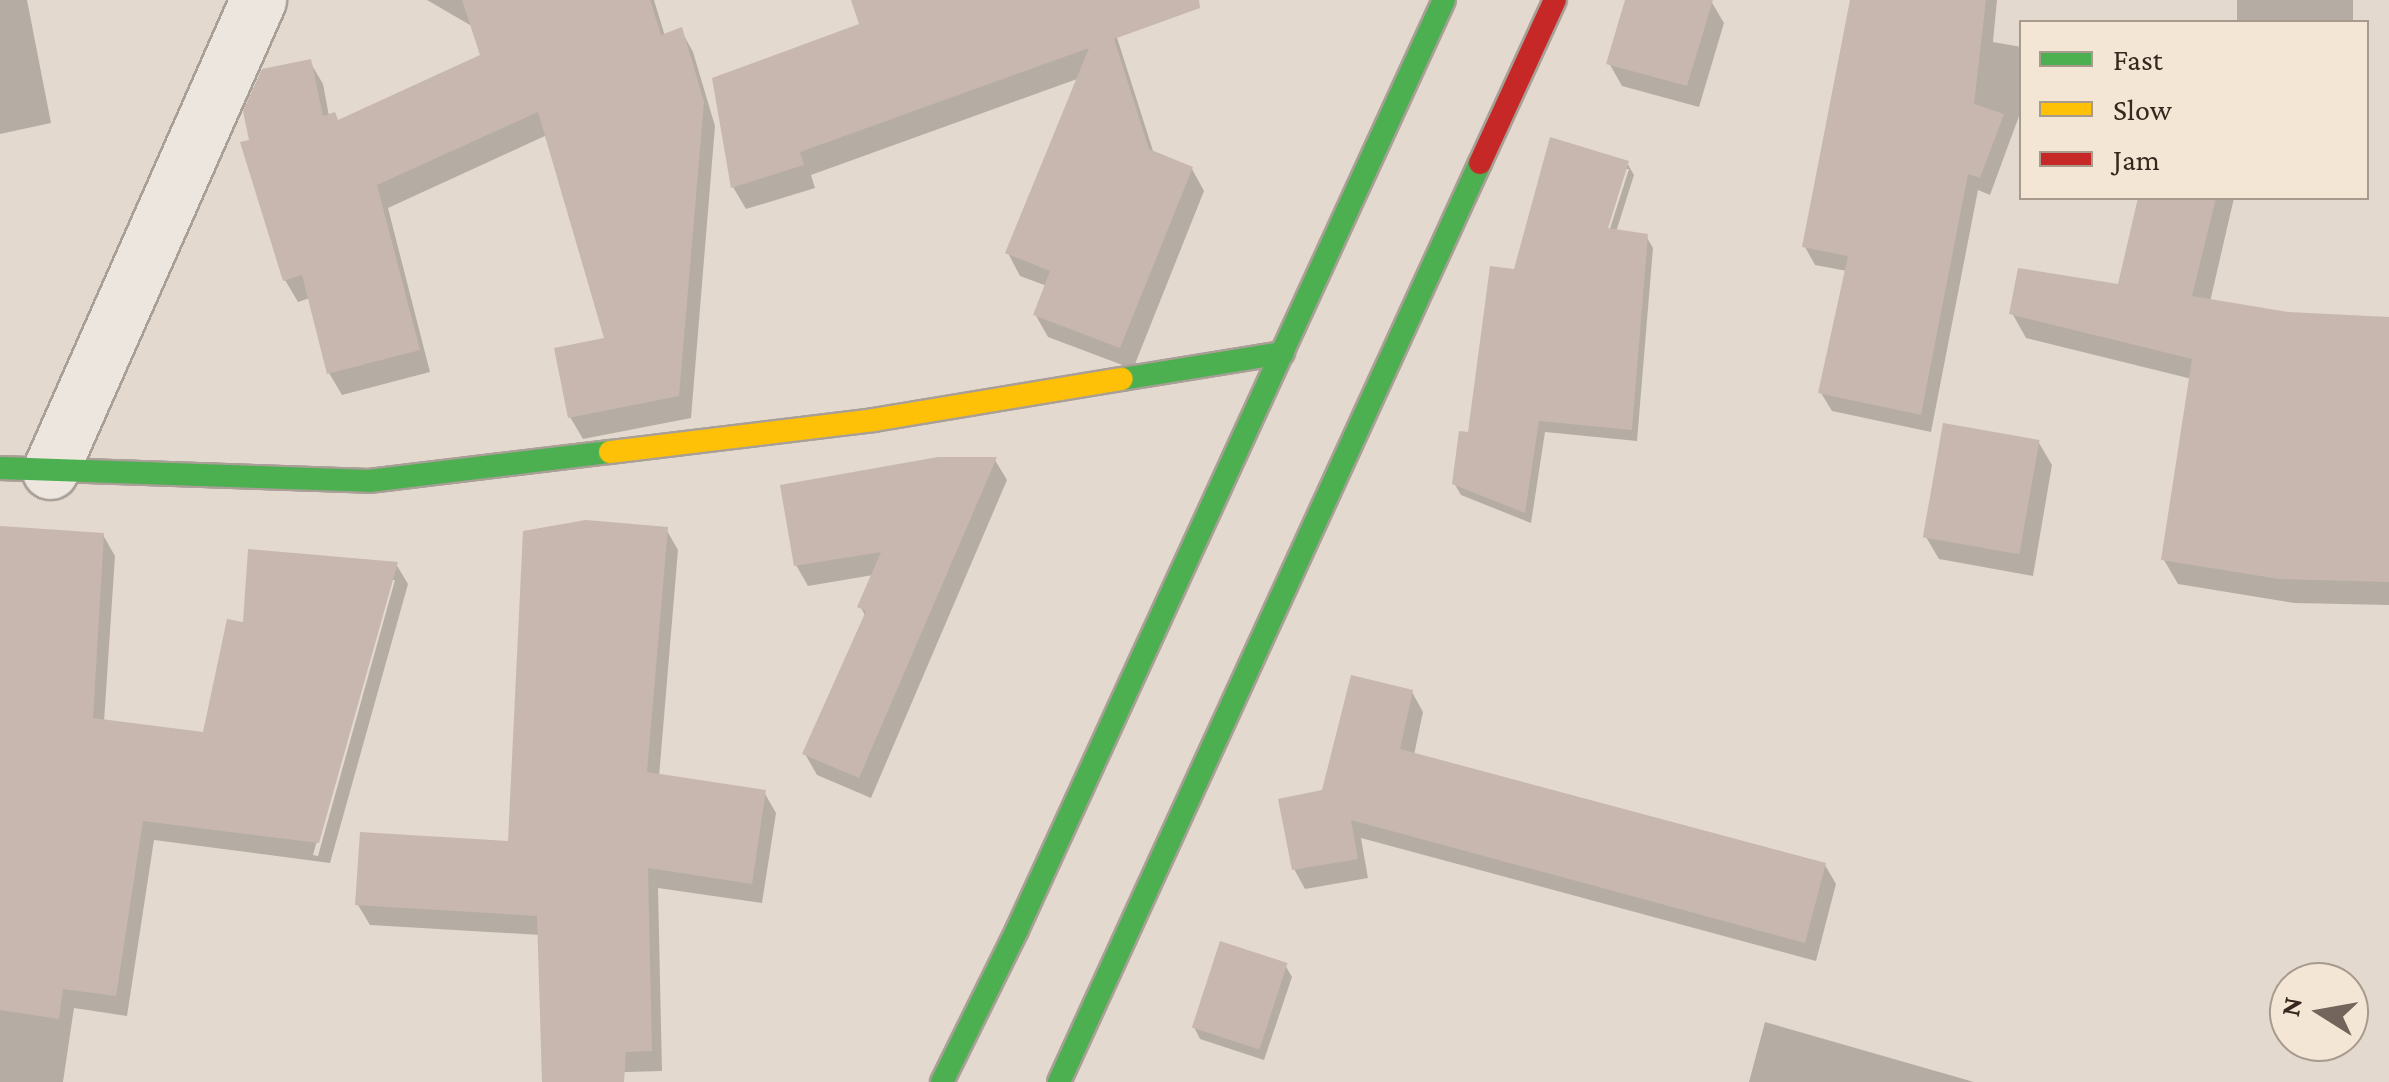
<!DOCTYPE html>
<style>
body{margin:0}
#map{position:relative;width:2389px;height:1082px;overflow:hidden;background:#e3d9ce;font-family:"Crimson Pro",serif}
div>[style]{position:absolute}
.shadow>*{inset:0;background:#0003;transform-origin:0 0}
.building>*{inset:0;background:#c7b7af;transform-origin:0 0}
.roads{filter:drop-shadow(2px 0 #a89f97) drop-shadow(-2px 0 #a89f97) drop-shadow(0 2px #a89f97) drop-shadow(0 -2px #a89f97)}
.street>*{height:55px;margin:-27.5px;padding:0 27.5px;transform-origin:27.5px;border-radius:27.5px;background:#ece6df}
.fast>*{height:22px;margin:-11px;padding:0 11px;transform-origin:11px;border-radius:11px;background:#4caf50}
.slow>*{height:22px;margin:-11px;padding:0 11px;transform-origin:11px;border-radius:11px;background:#ffc107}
.jam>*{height:22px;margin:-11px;padding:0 11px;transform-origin:11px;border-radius:11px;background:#c62828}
span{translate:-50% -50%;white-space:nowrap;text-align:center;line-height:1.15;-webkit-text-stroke:8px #f4e6d5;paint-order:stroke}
.legend{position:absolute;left:2019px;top:20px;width:350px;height:180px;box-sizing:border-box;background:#f4e6d5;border:2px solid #a89a8c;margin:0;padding:12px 18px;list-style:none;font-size:30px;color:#37271f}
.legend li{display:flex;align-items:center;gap:20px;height:50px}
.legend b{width:50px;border:2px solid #a89a8c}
.north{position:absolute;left:2269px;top:962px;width:100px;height:100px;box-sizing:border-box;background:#f4e6d5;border:2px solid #a89a8c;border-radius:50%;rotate:281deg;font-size:28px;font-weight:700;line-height:40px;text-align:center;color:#37271f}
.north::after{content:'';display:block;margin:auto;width:35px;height:45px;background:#73655c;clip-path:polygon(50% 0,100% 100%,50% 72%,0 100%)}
</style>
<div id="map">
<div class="shadow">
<div style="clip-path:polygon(0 0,27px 0,51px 123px,0 134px)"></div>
<div style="clip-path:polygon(427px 0,654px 0,665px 36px,681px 30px,693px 52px,715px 126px,691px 418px,583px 439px,570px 417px,608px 339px,547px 135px,388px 208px,430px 372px,342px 395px,329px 373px,310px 298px,298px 302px,285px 280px,252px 141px,310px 62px,323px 84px,329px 116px,339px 122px,506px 46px)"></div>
<div style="clip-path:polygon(853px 0,1186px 0,1113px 25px,1154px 154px,1192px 169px,1204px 191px,1133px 369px,1048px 337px,1035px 314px,1047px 286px,1020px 276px,1008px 253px,1080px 78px,811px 175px,815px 188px,746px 209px,733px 187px,863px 25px)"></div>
<div style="clip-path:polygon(1628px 0,1711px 1px,1724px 23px,1699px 107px,1622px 86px,1609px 63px)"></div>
<div style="clip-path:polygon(1853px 0,1997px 0,1993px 42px,2022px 47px,2022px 108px,1990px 195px,1978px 190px,1931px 432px,1832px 411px,1821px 393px,1847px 271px,1815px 265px,1805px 247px)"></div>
<div style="left:2237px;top:0;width:116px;height:22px"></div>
<div style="clip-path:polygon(evenodd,1627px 163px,1634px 175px,1616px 232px,1646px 236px,1653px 248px,1637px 441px,1545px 432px,1531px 523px,1461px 495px,1454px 483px,1515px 272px,1627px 163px,1624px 169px,1629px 169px,1606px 241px,1602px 239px,1624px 169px)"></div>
<div style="clip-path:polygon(2141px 198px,2234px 198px,2210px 302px,2287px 314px,2389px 319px,2389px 605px,2294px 603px,2178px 584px,2164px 560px,2192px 379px,2026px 338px,2012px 313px,2120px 287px)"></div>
<div style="clip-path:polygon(2039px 443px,2052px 465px,2033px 576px,1939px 559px,1926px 537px)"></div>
<div style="clip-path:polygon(995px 460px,1007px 480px,871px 798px,817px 775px,805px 754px,866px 617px,860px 606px,873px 575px,808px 586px,796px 565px)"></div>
<div style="clip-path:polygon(evenodd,0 529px,103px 535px,115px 556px,104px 722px,205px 735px,245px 625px,396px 564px,408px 584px,330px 863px,154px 840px,127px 1016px,74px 1008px,63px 1082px,0 1082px,0 529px,390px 580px,395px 580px,318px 856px,313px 855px,390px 580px)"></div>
<div style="clip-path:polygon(666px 529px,678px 550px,659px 777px,764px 792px,776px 813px,762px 903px,658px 888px,662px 1071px,556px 1074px,540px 935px,370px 925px,358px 905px,510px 843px)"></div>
<div style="clip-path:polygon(1412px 692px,1423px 712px,1414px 755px,1825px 865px,1836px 884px,1816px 961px,1361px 838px,1368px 878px,1305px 889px,1294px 869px,1324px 792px)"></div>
<div style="clip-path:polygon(1285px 965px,1292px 977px,1264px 1060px,1200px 1039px,1194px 1027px)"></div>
<div style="clip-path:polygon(1765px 1022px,1974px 1082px,1749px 1082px)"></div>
</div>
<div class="building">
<div style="clip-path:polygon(462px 0,650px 0,661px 35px,682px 27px,704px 102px,679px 396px,568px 418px,554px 348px,604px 338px,538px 112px,377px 185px,420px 350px,327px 374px,302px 275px,283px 281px,240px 142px,249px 140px,243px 111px,262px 69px,311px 59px,323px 116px,335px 112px,338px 120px,480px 55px)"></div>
<div style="clip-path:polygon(851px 0,1199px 0,1200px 8px,1114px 39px,1149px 149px,1193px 167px,1120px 348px,1033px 315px,1050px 271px,1005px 253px,1089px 48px,800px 152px,804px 165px,731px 188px,712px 78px,859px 24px)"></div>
<div style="clip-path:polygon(1625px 0,1713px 0,1687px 86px,1606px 64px)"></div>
<div style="clip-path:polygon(1850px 0,1986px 0,1974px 104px,2004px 114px,1980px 178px,1968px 174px,1921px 415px,1818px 393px,1848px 256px,1802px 247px)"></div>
<div style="clip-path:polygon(1550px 137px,1629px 161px,1608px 228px,1648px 234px,1632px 430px,1539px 421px,1525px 513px,1452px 484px,1459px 431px,1468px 432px,1490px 266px,1514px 269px)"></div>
<div style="clip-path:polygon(2138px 198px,2216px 198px,2192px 296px,2288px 312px,2389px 317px,2389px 582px,2279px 579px,2161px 560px,2192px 359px,2009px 314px,2018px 268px,2118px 284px)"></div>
<div style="left:1943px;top:423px;width:98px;height:116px;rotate:10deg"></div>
<div style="clip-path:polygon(938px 457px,997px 457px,859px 778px,802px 754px,866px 611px,857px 607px,881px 552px,794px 566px,780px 485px)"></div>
<div style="clip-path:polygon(586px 520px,668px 527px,647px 772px,766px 790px,752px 884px,648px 868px,652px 1051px,626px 1052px,624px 1082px,542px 1082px,537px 916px,355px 905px,360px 832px,508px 841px,523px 531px)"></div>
<div style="clip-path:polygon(0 526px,104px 533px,93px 718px,203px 732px,227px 619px,243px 622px,248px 549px,398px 562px,319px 843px,143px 821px,116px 996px,63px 989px,59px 1019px,0 1010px)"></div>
<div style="clip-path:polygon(1351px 675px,1413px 690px,1400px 749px,1826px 863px,1805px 943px,1351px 820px,1358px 859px,1292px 870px,1278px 799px,1322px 790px)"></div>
<div style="left:1220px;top:941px;width:71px;height:91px;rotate:18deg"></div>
</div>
<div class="roads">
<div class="street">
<div style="left:50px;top:471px;width:515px;rotate:-66.17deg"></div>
</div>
<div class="fast">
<div style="left:1122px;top:379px;width:163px;rotate:-9.2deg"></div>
<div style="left:0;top:468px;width:369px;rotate:2deg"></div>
<div style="left:369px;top:481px;width:243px;rotate:-6.9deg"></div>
<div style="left:942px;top:1082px;width:169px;rotate:-63.7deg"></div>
<div style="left:1017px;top:930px;width:1023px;rotate:-65.34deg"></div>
<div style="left:1059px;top:1082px;width:1011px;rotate:-65.39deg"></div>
</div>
<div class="slow">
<div style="left:610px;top:452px;width:265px;rotate:-6.9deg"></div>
<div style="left:873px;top:420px;width:252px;rotate:-9.4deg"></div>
</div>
<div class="jam">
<div style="left:1480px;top:163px;width:179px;rotate:-65.3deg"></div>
</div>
</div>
<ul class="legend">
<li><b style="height:12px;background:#4caf50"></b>Fast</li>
<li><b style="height:12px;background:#ffc107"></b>Slow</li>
<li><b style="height:12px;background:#c62828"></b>Jam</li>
</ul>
<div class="north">N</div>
</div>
